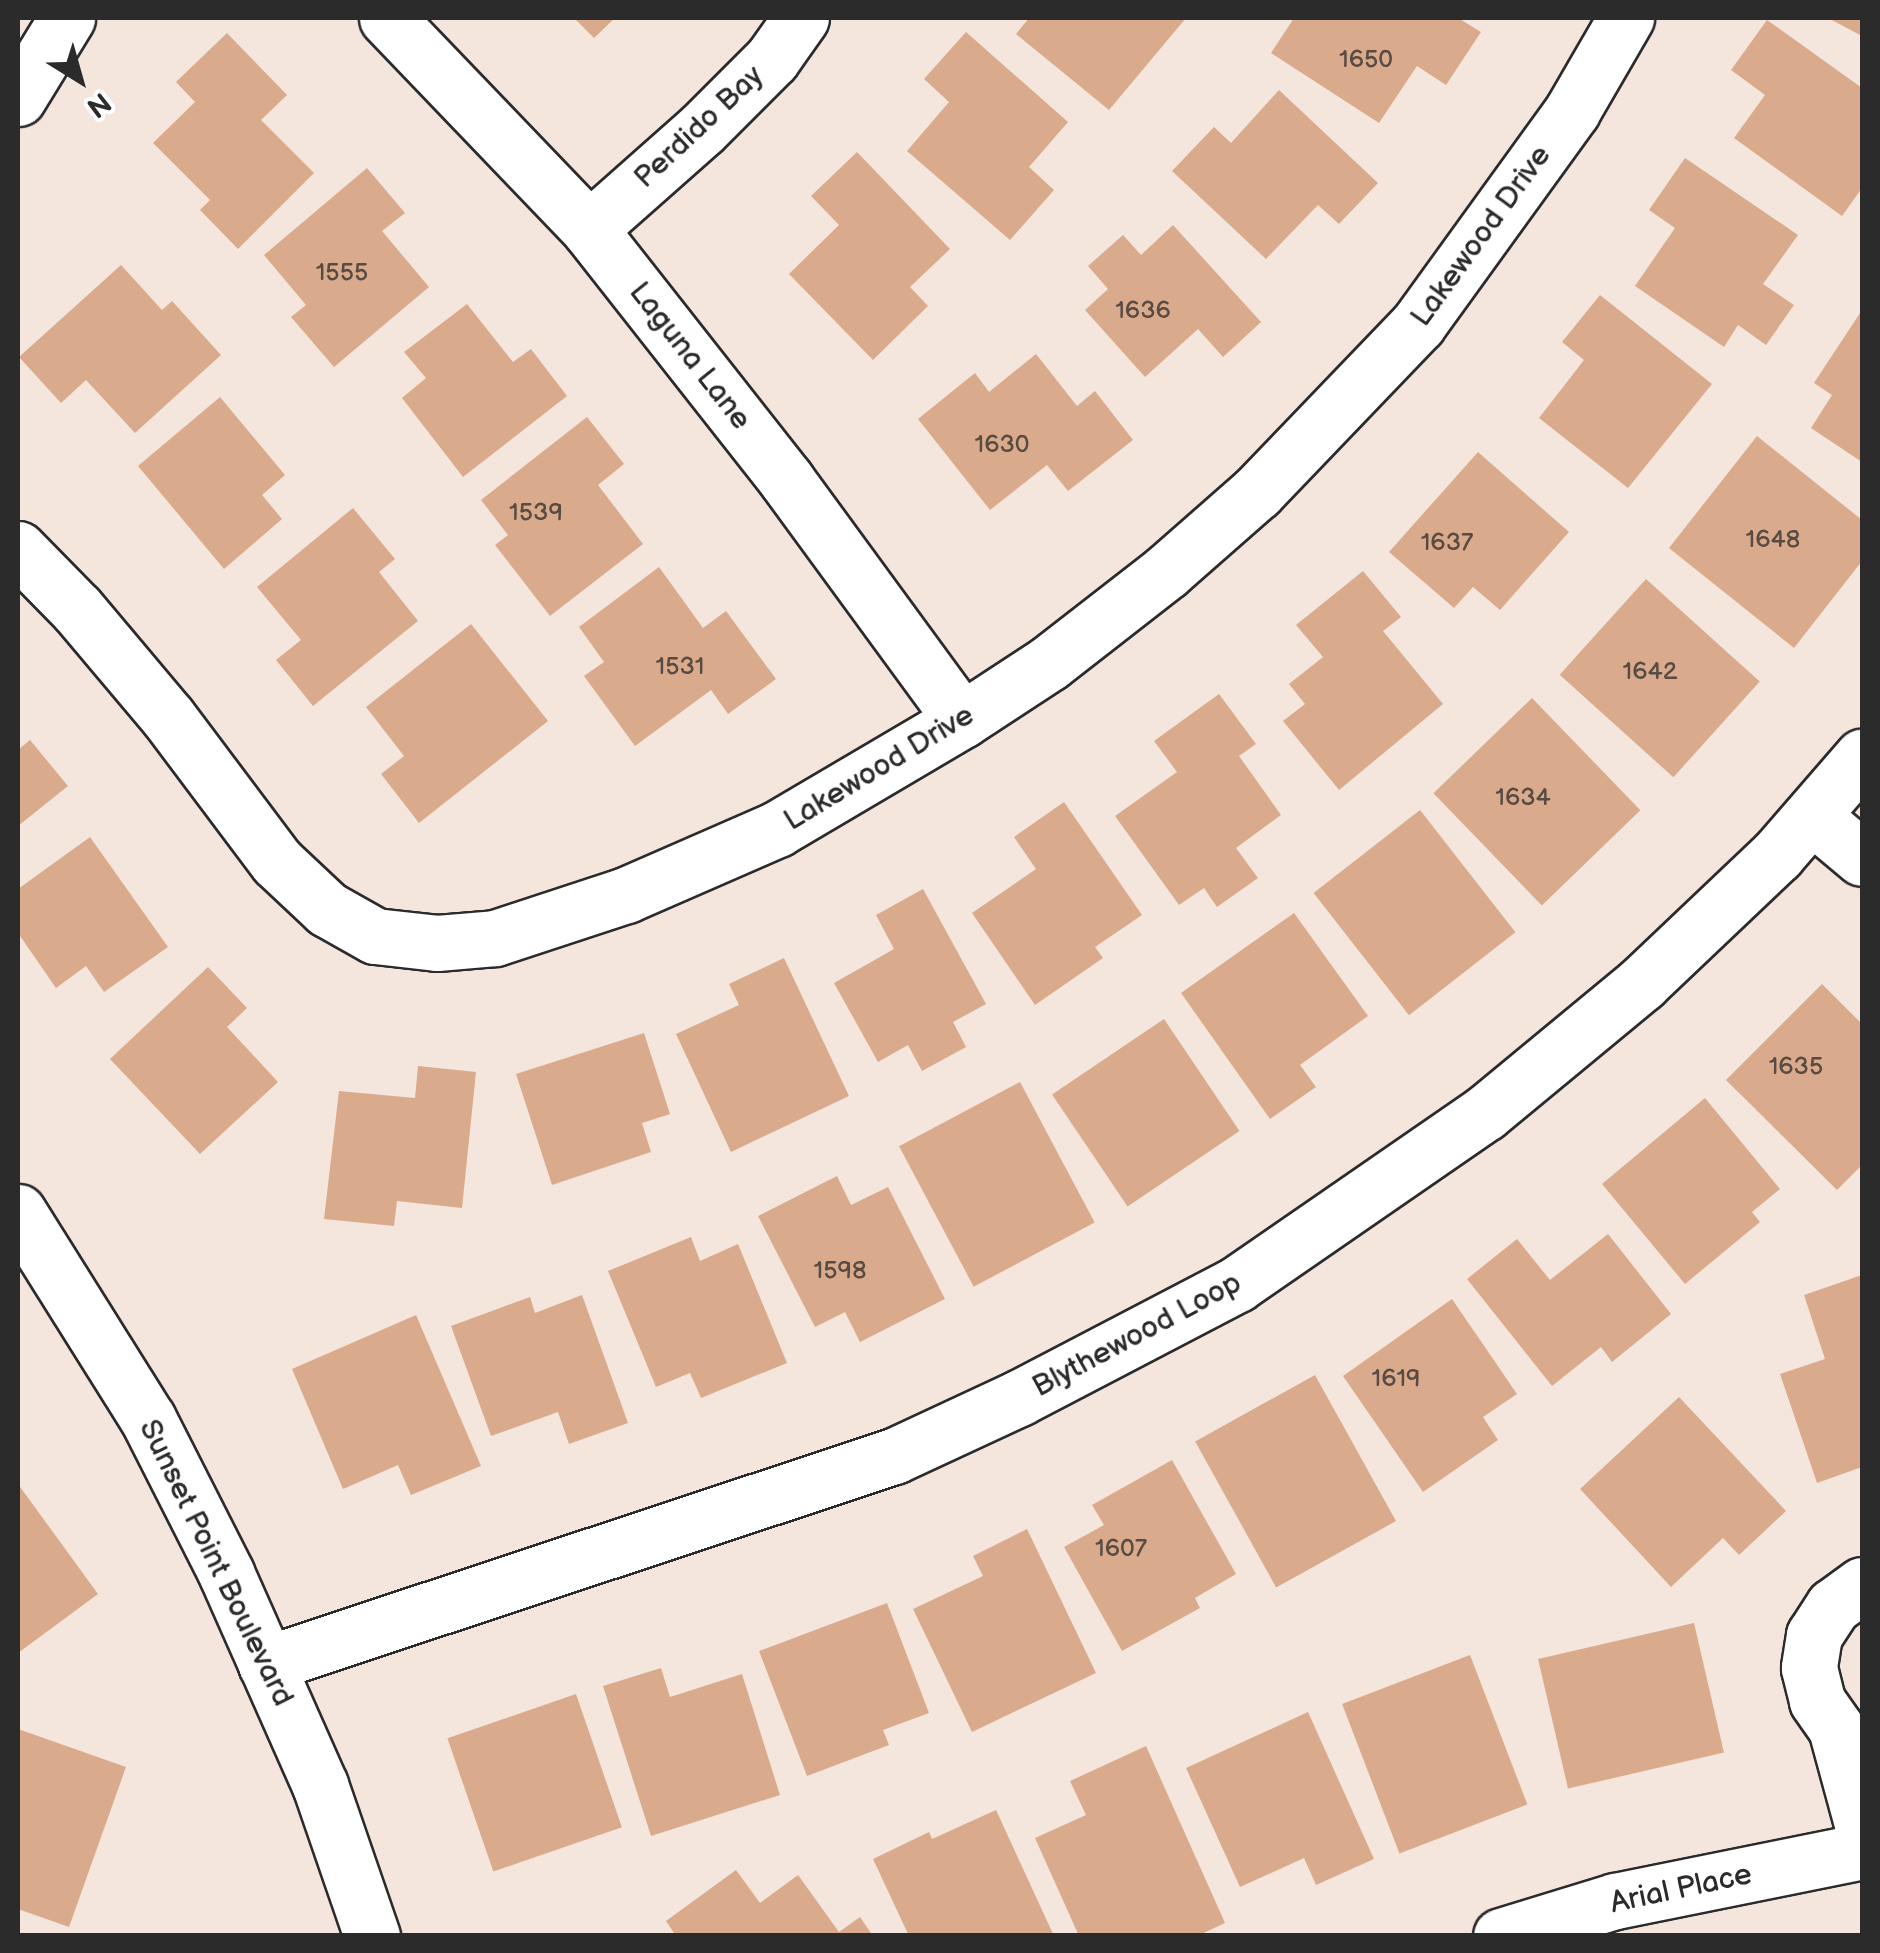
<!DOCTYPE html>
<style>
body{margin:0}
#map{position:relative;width:1880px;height:1953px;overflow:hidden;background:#f4e6dc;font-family:"Balsamiq Sans",sans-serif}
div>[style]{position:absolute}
.building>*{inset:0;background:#daaa8c;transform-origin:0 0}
.roads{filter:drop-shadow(2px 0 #2b2b2b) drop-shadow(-2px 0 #2b2b2b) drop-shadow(0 2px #2b2b2b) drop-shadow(0 -2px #2b2b2b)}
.minor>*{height:55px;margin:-27.5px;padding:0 27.5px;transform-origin:27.5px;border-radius:27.5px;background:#fff}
span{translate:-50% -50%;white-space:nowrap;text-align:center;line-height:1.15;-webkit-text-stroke:8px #fff;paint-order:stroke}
.number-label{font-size:25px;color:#574b43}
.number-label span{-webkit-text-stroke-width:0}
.street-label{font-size:30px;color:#2b2b2b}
.frame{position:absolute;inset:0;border:20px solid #2b2b2b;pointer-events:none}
.north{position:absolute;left:30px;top:30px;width:100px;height:100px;-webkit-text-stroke:8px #fff;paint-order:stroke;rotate:143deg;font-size:28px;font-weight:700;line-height:40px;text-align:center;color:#2b2b2b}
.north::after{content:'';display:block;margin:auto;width:35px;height:45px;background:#2b2b2b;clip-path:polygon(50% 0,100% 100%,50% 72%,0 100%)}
</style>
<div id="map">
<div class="building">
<div style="clip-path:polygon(574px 18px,615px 18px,594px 38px)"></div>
<div style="clip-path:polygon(1029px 18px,1186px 18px,1109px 110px,1016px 34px)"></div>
<div style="clip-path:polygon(1294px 18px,1458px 18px,1481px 32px,1446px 85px,1417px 66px,1379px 123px,1271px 53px)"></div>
<div style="clip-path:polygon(1828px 18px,1862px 18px,1862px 36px)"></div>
<div style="clip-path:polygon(1767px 20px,1862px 88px,1862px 188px,1842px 216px,1734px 138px,1765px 95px,1731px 70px)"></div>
<div style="clip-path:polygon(966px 32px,1068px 122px,1029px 167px,1054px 190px,1010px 240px,907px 151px,949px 102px,924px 79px)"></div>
<div style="clip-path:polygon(227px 33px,287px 95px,261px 120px,314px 173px,238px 249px,200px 210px,210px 200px,153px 143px,195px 102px,176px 82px)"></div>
<div style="clip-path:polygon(1279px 90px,1378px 183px,1339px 224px,1318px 205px,1266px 259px,1172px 171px,1214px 127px,1231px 143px)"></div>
<div style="clip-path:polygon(857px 152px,950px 249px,910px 287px,928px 306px,873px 360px,789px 274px,839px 225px,811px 196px)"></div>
<div style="clip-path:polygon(1685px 158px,1798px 235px,1763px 284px,1794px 305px,1766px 345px,1738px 325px,1724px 347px,1635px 286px,1675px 228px,1649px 210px)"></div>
<div style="clip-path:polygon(367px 168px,405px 213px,382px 231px,429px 287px,334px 367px,291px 317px,306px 305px,264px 255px)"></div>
<div style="clip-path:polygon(1173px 225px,1261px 322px,1223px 357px,1198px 329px,1145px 377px,1085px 310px,1108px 289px,1088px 266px,1123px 235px,1141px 255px)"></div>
<div style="clip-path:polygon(121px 265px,162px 310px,172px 301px,221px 355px,135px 433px,86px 380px,61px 403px,19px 357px)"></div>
<div style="clip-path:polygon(1600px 295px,1712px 384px,1628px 488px,1539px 418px,1584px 360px,1562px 342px)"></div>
<div style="clip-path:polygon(467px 304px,513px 362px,531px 349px,567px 396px,463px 477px,402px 398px,426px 378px,404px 352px)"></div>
<div style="clip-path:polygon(1862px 310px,1862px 462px,1811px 428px,1832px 395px,1814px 383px)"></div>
<div style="clip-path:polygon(1036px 354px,1077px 406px,1095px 391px,1133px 440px,1068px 491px,1047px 465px,990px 510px,918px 419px,975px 373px,989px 392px)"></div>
<div style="clip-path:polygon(220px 397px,285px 475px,262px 495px,282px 519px,224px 569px,138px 466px)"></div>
<div style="clip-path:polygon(587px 417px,624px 464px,598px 485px,643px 544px,550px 616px,495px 545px,508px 535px,481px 500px)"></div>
<div style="clip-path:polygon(1757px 436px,1862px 520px,1862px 561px,1794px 648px,1669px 548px)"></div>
<div style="clip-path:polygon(1478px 452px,1569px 532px,1500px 610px,1473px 587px,1454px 608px,1389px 552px)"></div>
<div style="clip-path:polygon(353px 508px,395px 559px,379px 572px,418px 621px,313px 706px,276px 660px,301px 640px,257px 587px)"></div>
<div style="clip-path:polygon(659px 567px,703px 628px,726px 611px,776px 679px,728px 714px,711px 690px,635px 746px,584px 676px,604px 662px,579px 627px)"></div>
<div style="clip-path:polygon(1363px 571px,1401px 617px,1383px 631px,1443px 704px,1339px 790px,1283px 721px,1305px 704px,1289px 684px,1323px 657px,1296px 625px)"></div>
<div style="left:1646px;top:579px;width:153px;height:129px;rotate:42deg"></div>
<div style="clip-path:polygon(471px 624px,548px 721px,419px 823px,381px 774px,404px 756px,366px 707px)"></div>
<div style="clip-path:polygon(1219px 694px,1256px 744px,1239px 756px,1281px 815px,1236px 848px,1258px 878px,1217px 907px,1204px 888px,1179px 905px,1115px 816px,1177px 772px,1154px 741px)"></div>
<div style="left:1532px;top:698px;width:156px;height:137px;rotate:46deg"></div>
<div style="clip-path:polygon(30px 740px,68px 786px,18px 826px,18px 750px)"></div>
<div style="clip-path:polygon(1064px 802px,1142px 915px,1095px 947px,1103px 958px,1035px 1005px,972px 913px,1036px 869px,1014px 837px)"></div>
<div style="left:1420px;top:810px;width:155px;height:135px;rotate:52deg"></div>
<div style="clip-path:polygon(90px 837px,168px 947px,104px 992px,86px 966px,56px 988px,18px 933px,18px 889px)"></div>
<div style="clip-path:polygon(923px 889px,986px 1004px,953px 1022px,966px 1047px,922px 1071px,908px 1045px,878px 1062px,834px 983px,894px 949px,876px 915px)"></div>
<div style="clip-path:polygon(1294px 913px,1368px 1016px,1300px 1065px,1316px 1087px,1270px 1119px,1181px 993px)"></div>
<div style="clip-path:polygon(784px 958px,849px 1096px,731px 1152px,676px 1034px,739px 1005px,729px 984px)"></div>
<div style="clip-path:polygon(208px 967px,247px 1008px,227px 1027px,278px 1082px,200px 1154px,110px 1059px)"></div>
<div style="clip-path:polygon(1822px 984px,1862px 1024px,1862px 1165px,1837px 1190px,1726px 1080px)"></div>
<div style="left:1164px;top:1019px;width:135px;height:135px;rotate:56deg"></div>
<div style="clip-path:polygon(644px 1033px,670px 1114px,642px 1123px,651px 1152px,552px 1185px,516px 1074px)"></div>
<div style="clip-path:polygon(418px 1066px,476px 1072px,462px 1208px,397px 1201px,394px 1226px,324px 1219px,339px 1091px,415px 1098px)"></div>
<div style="left:1020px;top:1082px;width:159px;height:137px;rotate:62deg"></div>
<div style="clip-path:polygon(1705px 1098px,1780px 1189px,1752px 1212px,1760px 1222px,1685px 1284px,1602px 1184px)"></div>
<div style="clip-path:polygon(837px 1176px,851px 1205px,888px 1187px,945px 1299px,860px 1342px,845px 1312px,815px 1327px,758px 1216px)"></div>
<div style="clip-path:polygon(1608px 1234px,1671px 1314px,1612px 1362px,1601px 1347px,1552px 1386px,1467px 1279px,1517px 1239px,1550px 1280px)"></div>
<div style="clip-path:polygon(691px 1237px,700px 1261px,738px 1244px,787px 1363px,701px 1398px,690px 1373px,656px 1387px,608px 1271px)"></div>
<div style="clip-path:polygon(1862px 1275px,1862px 1467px,1817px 1483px,1780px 1374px,1825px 1359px,1804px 1295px)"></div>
<div style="clip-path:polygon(582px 1295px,628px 1423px,569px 1444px,558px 1412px,491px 1436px,451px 1326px,530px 1297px,535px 1313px)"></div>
<div style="clip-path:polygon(1452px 1299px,1517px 1394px,1483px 1417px,1498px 1440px,1423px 1492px,1343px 1376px)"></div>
<div style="clip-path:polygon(416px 1315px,481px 1466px,411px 1495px,398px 1465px,343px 1489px,292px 1369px)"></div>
<div style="left:1315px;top:1375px;width:167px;height:137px;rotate:61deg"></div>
<div style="clip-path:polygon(1679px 1397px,1786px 1511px,1739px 1555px,1723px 1538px,1671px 1587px,1580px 1489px)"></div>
<div style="clip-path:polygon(1172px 1460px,1236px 1574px,1195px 1598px,1200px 1608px,1122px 1651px,1064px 1547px,1104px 1525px,1092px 1505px)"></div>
<div style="clip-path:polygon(18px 1484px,98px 1594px,18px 1653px)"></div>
<div style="clip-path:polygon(1027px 1529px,1096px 1673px,972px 1732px,913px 1609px,983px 1576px,973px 1556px)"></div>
<div style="clip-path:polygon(887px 1603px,929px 1713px,883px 1730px,889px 1745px,807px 1776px,759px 1651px)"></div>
<div style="left:1694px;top:1623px;width:133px;height:160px;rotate:77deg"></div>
<div style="left:1470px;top:1655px;width:160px;height:137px;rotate:69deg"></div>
<div style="clip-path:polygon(661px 1668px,670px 1697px,742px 1674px,780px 1795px,651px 1836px,603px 1686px)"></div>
<div style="left:576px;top:1694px;width:141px;height:136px;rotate:71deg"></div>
<div style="clip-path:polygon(1308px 1712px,1374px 1859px,1316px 1885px,1304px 1858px,1240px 1887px,1186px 1768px)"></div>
<div style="clip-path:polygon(18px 1729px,126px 1767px,69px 1927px,18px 1909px)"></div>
<div style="clip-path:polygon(1146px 1746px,1225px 1923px,1197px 1936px,1079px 1936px,1035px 1838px,1086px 1815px,1070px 1781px)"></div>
<div style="clip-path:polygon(996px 1810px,1054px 1936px,909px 1936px,873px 1859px,929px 1832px,932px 1839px)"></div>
<div style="clip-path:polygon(736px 1870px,760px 1903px,798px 1875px,839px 1932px,860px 1917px,873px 1936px,676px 1936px,666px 1921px)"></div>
</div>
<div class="roads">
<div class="minor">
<div style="left:387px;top:18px;width:292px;rotate:46.2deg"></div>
<div style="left:589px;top:229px;width:320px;rotate:51.8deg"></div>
<div style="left:787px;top:481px;width:296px;rotate:53.8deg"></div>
<div style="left:18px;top:98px;width:94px;rotate:-58.5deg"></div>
<div style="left:589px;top:229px;width:151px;rotate:-41.5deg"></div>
<div style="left:702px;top:129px;width:99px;rotate:-45deg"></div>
<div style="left:772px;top:59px;width:50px;rotate:-54.7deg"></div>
<div style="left:18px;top:549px;width:84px;rotate:45.5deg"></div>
<div style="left:77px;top:609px;width:141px;rotate:49.9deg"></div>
<div style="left:168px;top:717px;width:181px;rotate:53.1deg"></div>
<div style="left:277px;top:862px;width:69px;rotate:43.2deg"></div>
<div style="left:327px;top:909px;width:55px;rotate:29.4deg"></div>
<div style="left:375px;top:936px;width:62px;rotate:6.4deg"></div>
<div style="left:437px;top:943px;width:58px;rotate:-4.9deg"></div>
<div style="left:495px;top:938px;width:138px;rotate:-18.2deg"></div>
<div style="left:626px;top:895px;width:165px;rotate:-23.6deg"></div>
<div style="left:777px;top:829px;width:215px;rotate:-30.5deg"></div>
<div style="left:962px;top:720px;width:104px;rotate:-33.2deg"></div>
<div style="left:1049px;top:663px;width:150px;rotate:-37.9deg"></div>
<div style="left:1167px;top:571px;width:120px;rotate:-41.3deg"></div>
<div style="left:1257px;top:492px;width:233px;rotate:-46.2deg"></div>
<div style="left:1418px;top:324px;width:263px;rotate:-54.1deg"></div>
<div style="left:1572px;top:111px;width:108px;rotate:-59.9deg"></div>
<div style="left:1812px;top:816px;width:65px;rotate:40deg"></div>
<div style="left:18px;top:1212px;width:244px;rotate:57.9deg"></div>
<div style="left:148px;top:1419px;width:173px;rotate:63.1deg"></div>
<div style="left:226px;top:1573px;width:232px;rotate:66.1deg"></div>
<div style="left:320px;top:1785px;width:160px;rotate:71deg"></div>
<div style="left:1862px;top:1585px;width:36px;rotate:144deg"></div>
<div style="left:1833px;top:1606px;width:35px;rotate:123deg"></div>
<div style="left:1814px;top:1635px;width:33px;rotate:99deg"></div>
<div style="left:1809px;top:1668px;width:34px;rotate:76deg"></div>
<div style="left:1817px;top:1701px;width:33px;rotate:55deg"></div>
<div style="left:1836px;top:1728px;width:99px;rotate:74.8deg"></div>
<div style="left:266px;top:1664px;width:662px;rotate:-18.33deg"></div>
<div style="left:894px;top:1456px;width:138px;rotate:-24.9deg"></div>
<div style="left:1019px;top:1398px;width:246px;rotate:-27.6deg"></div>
<div style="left:1237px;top:1284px;width:301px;rotate:-34.6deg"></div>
<div style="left:1485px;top:1113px;width:204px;rotate:-39.6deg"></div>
<div style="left:1642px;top:983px;width:186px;rotate:-43.5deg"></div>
<div style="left:1777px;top:855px;width:130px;rotate:-49.1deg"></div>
<div style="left:1501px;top:1936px;width:119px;rotate:-17.1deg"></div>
<div style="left:1615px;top:1901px;width:252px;rotate:-11.4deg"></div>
</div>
</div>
<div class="number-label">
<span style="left:1366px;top:60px">1650</span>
<span style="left:342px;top:273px">1555</span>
<span style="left:1143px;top:311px">1636</span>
<span style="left:1002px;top:445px">1630</span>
<span style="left:536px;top:513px">1539</span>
<span style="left:1773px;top:540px">1648</span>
<span style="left:1447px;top:543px">1637</span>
<span style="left:680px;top:667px">1531</span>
<span style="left:1650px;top:672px">1642</span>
<span style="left:1523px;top:798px">1634</span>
<span style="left:1796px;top:1067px">1635</span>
<span style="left:840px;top:1271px">1598</span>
<span style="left:1396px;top:1379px">1619</span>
<span style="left:1121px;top:1549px">1607</span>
</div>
<div class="street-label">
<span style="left:699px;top:127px;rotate:-43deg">Perdido Bay</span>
<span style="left:1481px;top:236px;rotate:-54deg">Lakewood Drive</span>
<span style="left:690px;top:356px;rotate:52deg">Laguna Lane</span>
<span style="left:879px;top:768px;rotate:-31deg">Lakewood Drive</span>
<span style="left:1137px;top:1335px;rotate:-28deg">Blythewood Loop</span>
<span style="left:216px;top:1563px;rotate:64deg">Sunset Point Boulevard</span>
<span style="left:1681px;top:1889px;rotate:-12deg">Arial Place</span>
</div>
<div class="frame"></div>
<div class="north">N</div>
</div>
